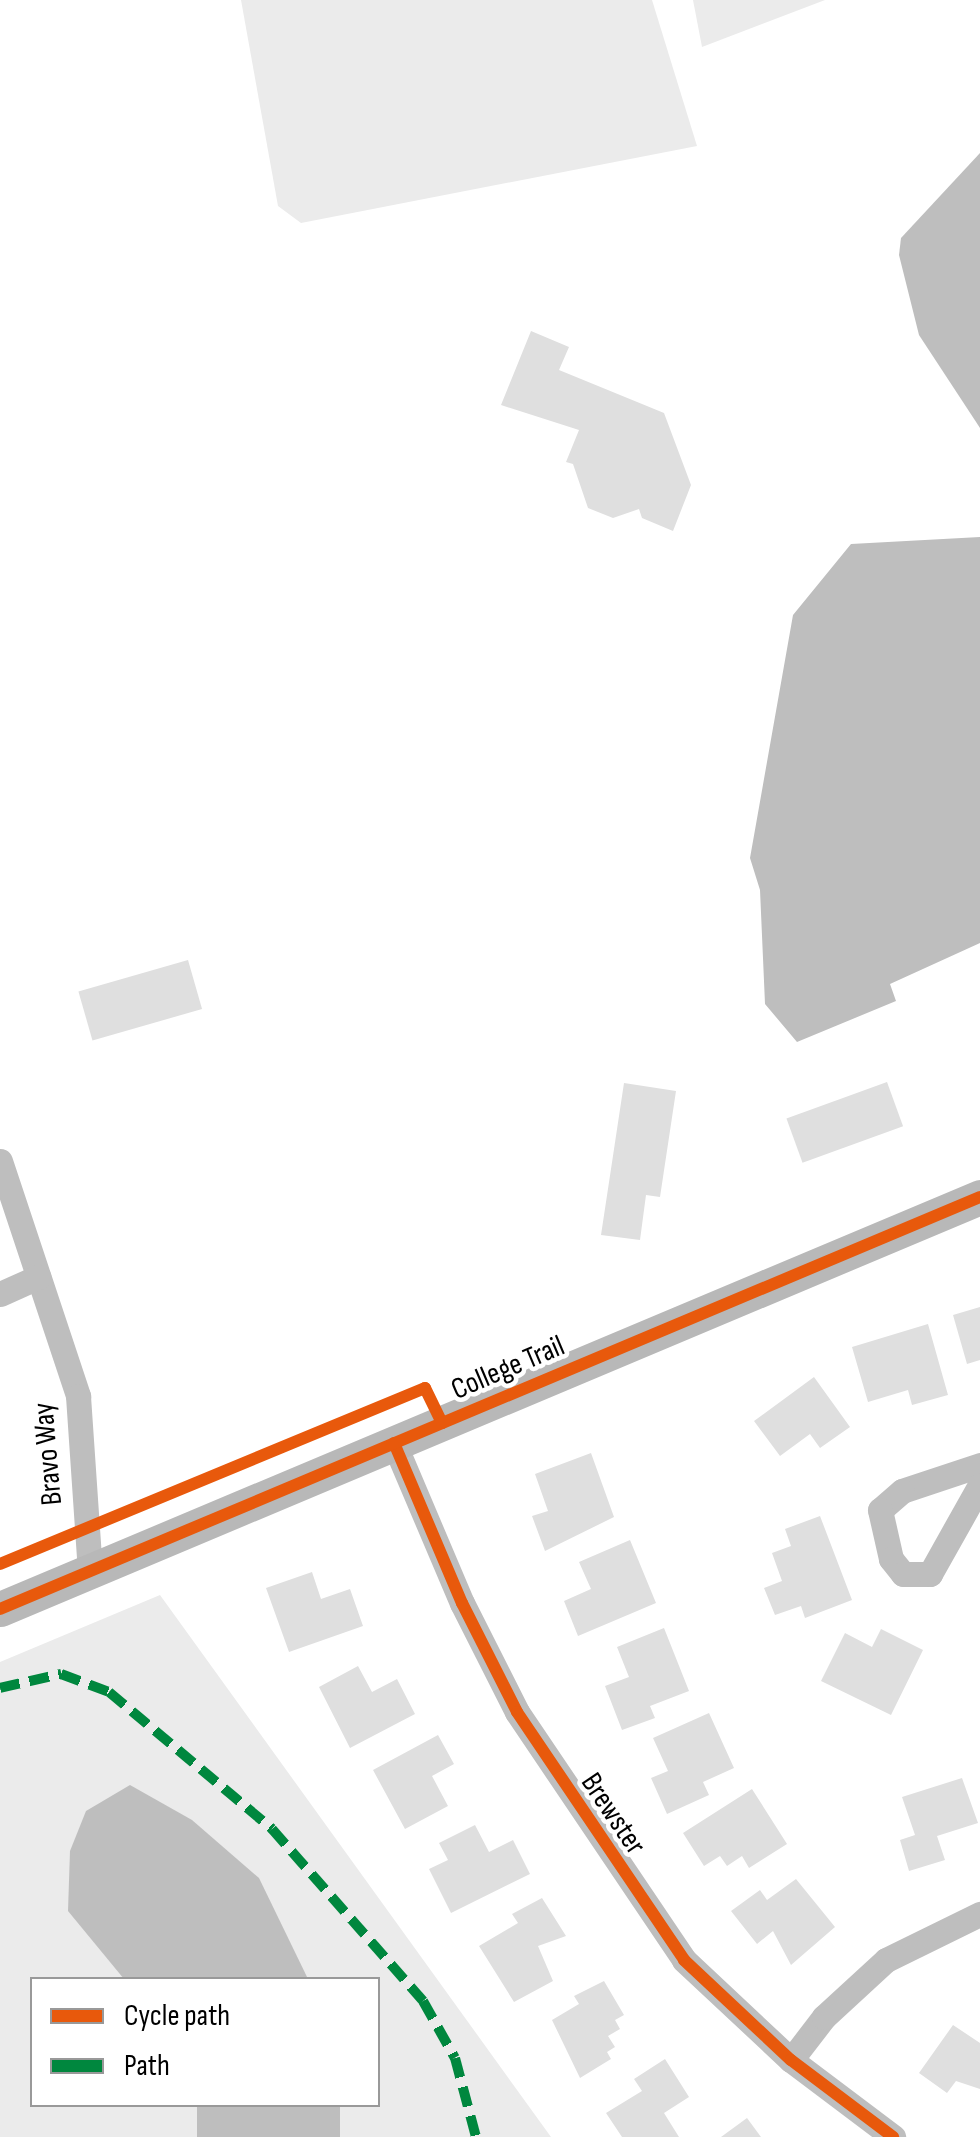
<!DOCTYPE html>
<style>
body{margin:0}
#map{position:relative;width:980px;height:2137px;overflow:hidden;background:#fff;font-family:"Sofia Sans Condensed",sans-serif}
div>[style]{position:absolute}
.green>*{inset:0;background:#ebebeb}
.water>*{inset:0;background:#bebebe;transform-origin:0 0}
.building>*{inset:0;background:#dfdfdf;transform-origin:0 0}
.street>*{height:25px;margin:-12.5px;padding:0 12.5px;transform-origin:12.5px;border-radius:12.5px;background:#bebebe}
.secondary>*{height:35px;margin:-17.5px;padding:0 17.5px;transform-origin:17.5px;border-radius:17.5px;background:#b8b8b8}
.quiet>*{height:10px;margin-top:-5px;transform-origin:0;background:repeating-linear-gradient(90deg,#00873e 0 20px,transparent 0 30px)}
.cycleway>*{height:12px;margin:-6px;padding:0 6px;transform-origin:6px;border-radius:6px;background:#e8590c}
span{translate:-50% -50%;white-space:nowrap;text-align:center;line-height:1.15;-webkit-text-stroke:9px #fff;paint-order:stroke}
.street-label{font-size:30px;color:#000}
.legend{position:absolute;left:30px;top:1977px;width:350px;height:130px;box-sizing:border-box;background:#fff;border:2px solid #999;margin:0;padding:12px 18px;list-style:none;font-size:30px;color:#000}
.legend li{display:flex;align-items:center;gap:20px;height:50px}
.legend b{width:50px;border:2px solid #999}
</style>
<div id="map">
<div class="green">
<div style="clip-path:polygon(241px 0,652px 0,697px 146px,301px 223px,278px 206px)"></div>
<div style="clip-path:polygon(693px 0,825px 0,702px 47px)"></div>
<div style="clip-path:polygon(evenodd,160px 1595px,551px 2137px,0 2137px,0 1662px,160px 1595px,32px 1980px,378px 1980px,378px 2104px,32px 2104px,32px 1980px)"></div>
</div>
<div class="water">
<div style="clip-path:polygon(980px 153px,980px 428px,919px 335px,899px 255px,901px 238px)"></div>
<div style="clip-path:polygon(980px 537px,980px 943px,890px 984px,896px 1001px,797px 1042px,765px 1004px,760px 890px,750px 858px,793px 615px,851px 544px)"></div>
<div style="clip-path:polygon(130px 1785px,192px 1820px,259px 1878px,308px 1979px,124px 1979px,68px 1911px,70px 1851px,86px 1811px)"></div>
<div style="left:197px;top:2105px;width:143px;height:34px"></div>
</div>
<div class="building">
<div style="clip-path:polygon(531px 331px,569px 347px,559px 370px,664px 413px,691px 485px,673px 531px,642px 518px,639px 509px,613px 518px,588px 508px,573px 464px,566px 462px,579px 430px,501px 405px)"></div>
<div style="left:188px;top:960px;width:51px;height:114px;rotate:74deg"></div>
<div style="left:887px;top:1082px;width:47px;height:107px;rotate:70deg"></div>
<div style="clip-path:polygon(624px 1083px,676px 1091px,660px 1197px,646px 1195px,640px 1240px,601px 1235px)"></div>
<div style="clip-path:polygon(980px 1307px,980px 1360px,967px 1364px,953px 1315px)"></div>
<div style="clip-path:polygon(928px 1324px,948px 1395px,912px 1405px,908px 1390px,868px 1402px,852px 1347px)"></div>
<div style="clip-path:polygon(814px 1377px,850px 1427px,820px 1448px,810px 1434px,780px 1456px,754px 1421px)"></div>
<div style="clip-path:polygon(591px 1453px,614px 1517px,545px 1551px,532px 1516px,548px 1511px,535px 1474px)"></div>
<div style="clip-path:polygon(820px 1516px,852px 1600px,805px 1618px,801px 1606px,775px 1615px,764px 1588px,782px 1581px,772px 1553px,791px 1546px,785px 1529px)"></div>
<div style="clip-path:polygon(630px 1540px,656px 1603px,578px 1636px,564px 1601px,591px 1589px,579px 1562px)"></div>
<div style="clip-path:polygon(312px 1572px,321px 1599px,350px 1589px,363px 1626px,289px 1652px,266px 1588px)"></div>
<div style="clip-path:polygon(664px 1628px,689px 1691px,650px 1706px,655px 1718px,622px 1730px,605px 1686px,629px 1677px,617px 1647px)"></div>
<div style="clip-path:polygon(881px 1629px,923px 1650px,891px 1715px,821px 1681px,845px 1633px,872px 1647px)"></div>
<div style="clip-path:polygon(358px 1666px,372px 1692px,397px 1679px,415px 1714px,350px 1748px,319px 1687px)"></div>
<div style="clip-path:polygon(709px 1713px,734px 1768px,703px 1782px,709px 1795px,667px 1814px,651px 1778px,668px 1771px,653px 1738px)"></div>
<div style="clip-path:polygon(438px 1735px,454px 1764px,432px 1776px,448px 1806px,405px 1829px,373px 1770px)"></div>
<div style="clip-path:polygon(962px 1778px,978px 1823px,937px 1836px,945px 1860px,909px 1871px,900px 1840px,915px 1835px,902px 1797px)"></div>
<div style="clip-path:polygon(752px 1789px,787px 1844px,749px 1868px,742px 1856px,727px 1866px,720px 1856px,704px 1866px,683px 1833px)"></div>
<div style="clip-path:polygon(475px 1825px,489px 1852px,513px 1840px,530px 1874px,451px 1913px,429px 1869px,448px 1860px,439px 1843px)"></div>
<div style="clip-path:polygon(796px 1879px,835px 1927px,791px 1965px,773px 1931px,757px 1944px,731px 1911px,760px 1890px,767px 1900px)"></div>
<div style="clip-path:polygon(542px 1898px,566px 1936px,538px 1946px,553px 1981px,514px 2002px,479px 1946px,518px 1923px,512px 1914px)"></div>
<div style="clip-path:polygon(604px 1981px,624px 2015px,615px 2020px,620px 2029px,608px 2036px,615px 2047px,607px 2052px,611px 2059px,580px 2078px,552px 2020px,579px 2004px,574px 1996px)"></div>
<div style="clip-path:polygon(953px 2025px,980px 2043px,980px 2089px,956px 2081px,947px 2093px,919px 2073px)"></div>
<div style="clip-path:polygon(665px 2059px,689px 2097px,664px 2113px,679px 2137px,622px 2137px,606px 2113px,642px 2091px,634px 2079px)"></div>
<div style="clip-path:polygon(747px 2118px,761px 2137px,721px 2137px)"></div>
</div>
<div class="street">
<div style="left:0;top:1161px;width:248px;rotate:71.6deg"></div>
<div style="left:78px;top:1396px;width:175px;rotate:86.1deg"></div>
<div style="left:0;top:1294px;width:42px;rotate:-24.1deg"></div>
<div style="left:394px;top:1443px;width:174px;rotate:67deg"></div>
<div style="left:462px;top:1603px;width:122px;rotate:63.2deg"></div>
<div style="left:517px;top:1712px;width:299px;rotate:56deg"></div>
<div style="left:684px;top:1960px;width:146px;rotate:43.1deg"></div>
<div style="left:791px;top:2060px;width:128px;rotate:37deg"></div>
<div style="left:980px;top:1465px;width:82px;rotate:161.6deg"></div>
<div style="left:902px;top:1491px;width:29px;rotate:139deg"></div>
<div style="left:880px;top:1510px;width:50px;rotate:77.3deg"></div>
<div style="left:891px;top:1559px;width:19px;rotate:51deg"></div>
<div style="left:903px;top:1574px;width:27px"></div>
<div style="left:930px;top:1574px;width:102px;rotate:-60.7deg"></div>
<div style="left:791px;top:2060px;width:54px;rotate:-52.5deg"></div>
<div style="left:824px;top:2017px;width:84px;rotate:-42.6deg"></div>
<div style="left:886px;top:1960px;width:105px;rotate:-26.1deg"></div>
</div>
<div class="secondary">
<div style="left:0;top:1609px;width:1063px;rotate:-22.8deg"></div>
</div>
<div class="quiet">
<div style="left:0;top:1688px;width:63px;rotate:-12.9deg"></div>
<div style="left:61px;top:1674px;width:51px;rotate:20.6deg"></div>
<div style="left:109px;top:1692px;width:213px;rotate:40deg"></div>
<div style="left:272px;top:1829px;width:229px;rotate:48.7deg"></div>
<div style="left:423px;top:2001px;width:65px;rotate:60.7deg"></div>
<div style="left:455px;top:2058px;width:82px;rotate:75.1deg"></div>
</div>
<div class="cycleway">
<div style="left:394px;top:1443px;width:174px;rotate:67deg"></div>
<div style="left:462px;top:1603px;width:122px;rotate:63.2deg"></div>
<div style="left:517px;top:1712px;width:299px;rotate:56deg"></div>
<div style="left:684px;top:1960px;width:146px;rotate:43.1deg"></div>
<div style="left:791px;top:2060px;width:128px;rotate:37deg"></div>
<div style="left:0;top:1564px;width:460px;rotate:-22.5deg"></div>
<div style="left:425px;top:1388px;width:39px;rotate:64deg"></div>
<div style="left:0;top:1609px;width:1063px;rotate:-22.8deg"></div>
</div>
<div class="street-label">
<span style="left:508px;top:1368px;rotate:-23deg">College Trail</span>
<span style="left:48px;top:1454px;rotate:-95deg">Bravo Way</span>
<span style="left:613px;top:1814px;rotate:56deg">Brewster</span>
</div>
<ul class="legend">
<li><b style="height:12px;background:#e8590c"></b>Cycle path</li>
<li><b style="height:12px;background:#00873e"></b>Path</li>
</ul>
</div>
